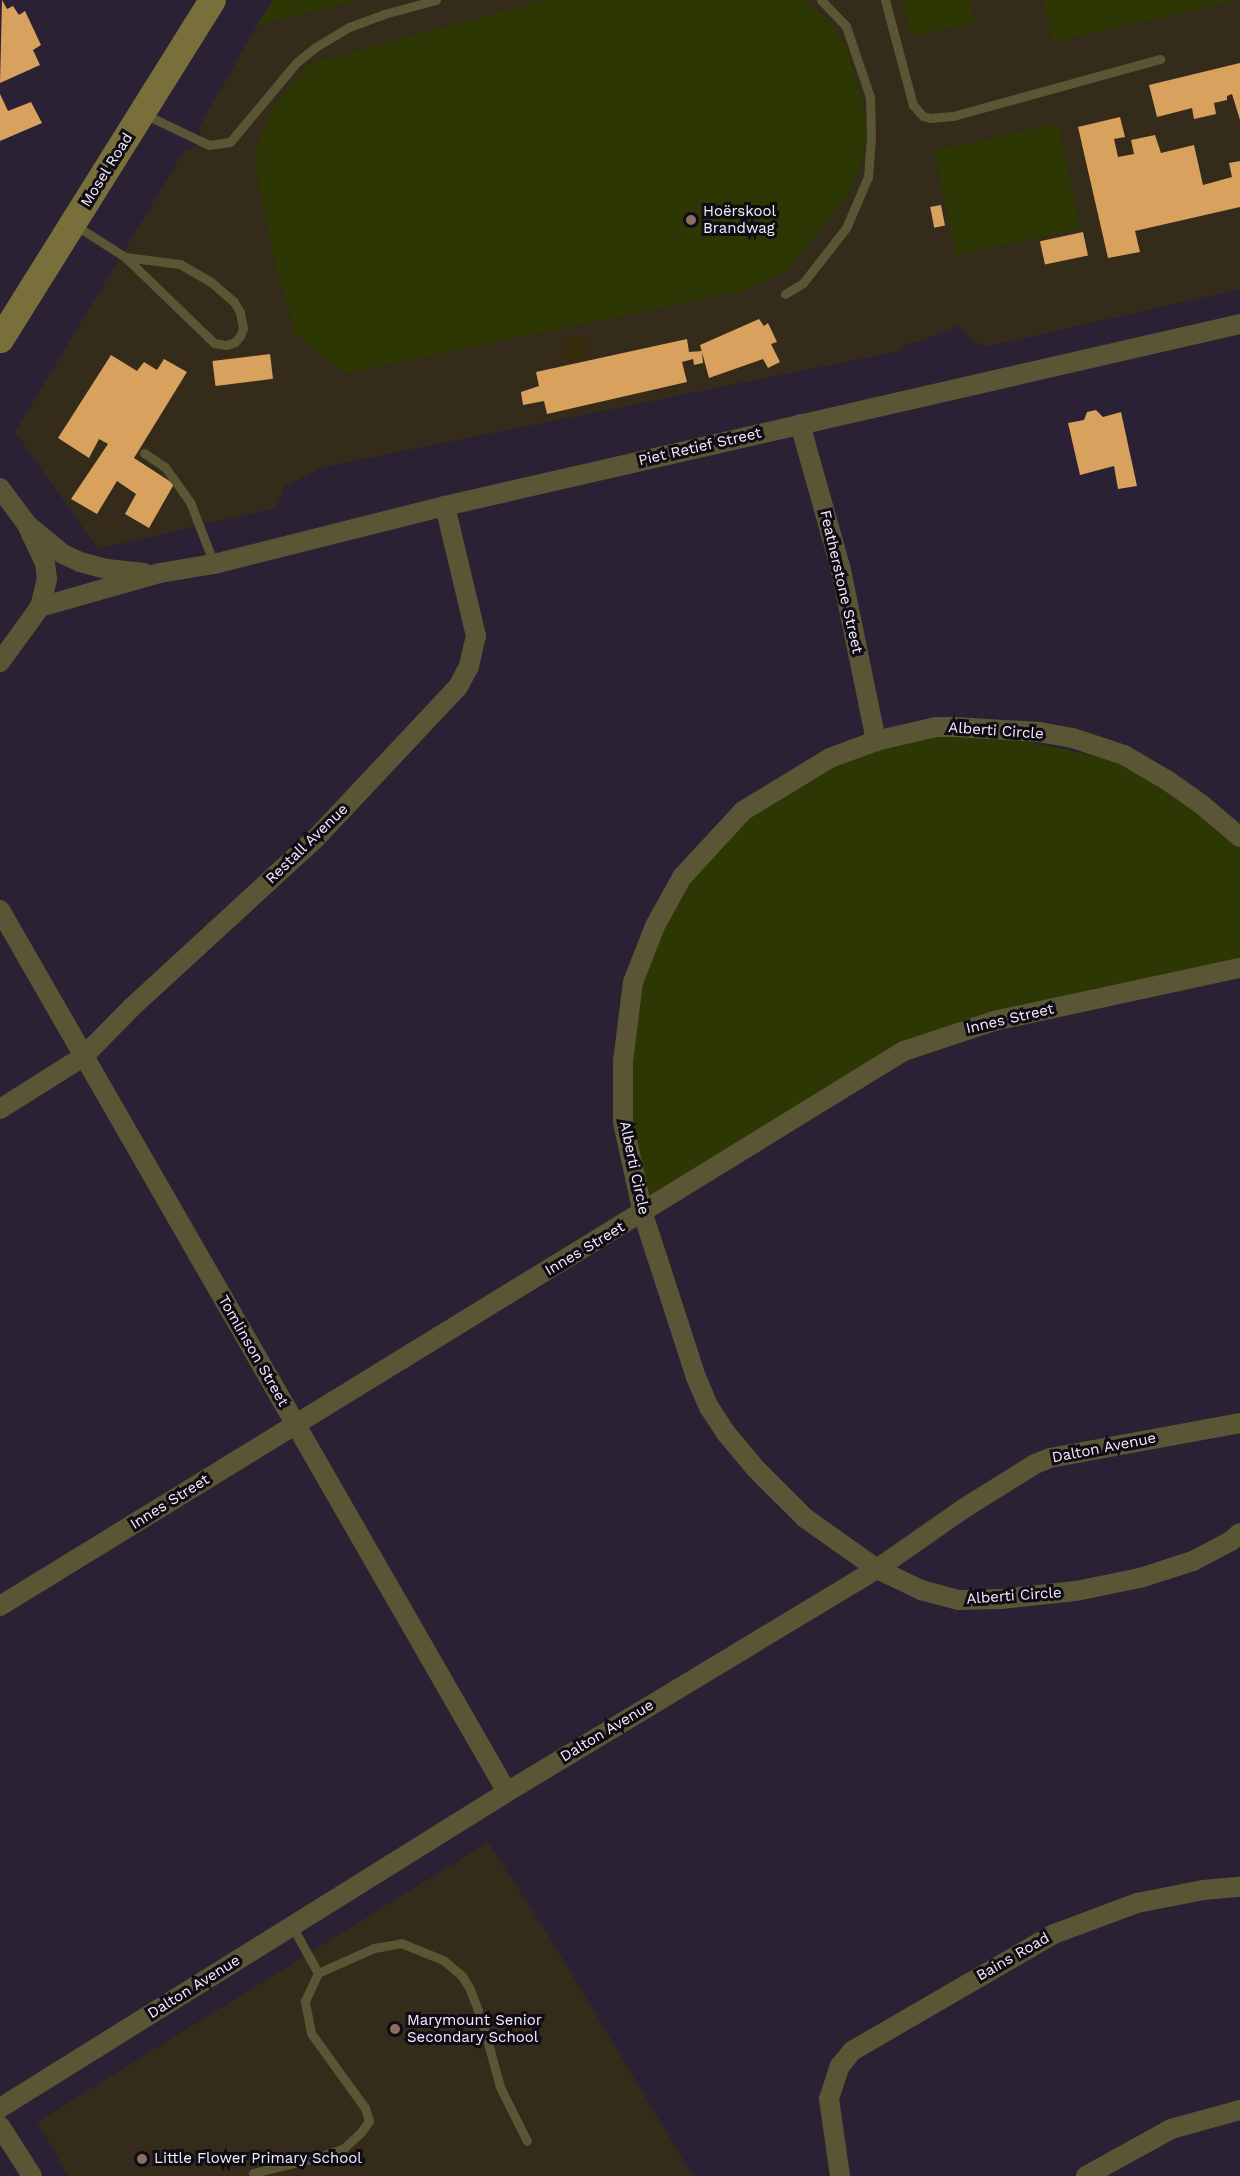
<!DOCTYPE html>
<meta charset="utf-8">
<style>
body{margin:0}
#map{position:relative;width:1240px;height:2176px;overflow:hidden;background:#2a2134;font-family:"Work Sans",sans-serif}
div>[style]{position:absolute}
.education>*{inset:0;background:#342b1b}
.green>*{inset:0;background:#2d3703;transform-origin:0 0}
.sand>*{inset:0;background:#352c0b;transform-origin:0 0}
.building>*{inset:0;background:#d8a15d;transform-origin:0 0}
.lane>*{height:9px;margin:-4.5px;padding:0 4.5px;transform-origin:4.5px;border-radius:4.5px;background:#5a5535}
.street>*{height:20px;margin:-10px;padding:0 10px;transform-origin:10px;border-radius:10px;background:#5a5535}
.secondary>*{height:27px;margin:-13.5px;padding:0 13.5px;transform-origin:13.5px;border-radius:13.5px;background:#786f3b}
.dots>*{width:16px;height:16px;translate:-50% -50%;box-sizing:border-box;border:3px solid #100c15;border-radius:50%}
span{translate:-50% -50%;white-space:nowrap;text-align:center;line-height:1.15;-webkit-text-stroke:6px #100c15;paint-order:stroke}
.street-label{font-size:15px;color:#f4eefc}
.poi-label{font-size:15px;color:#f4eefc}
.left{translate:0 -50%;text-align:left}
</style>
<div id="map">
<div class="education">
<div style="clip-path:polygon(363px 0,1240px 0,1240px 289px,986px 347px,973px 341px,957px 326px,920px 342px,904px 344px,900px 351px,334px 465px,321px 468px,285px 486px,276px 508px,98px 549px,15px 432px,184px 151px,193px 148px,201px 136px,199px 127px,257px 25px)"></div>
<div style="clip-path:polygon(488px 1842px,552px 1941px,693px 2176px,68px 2176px,37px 2122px)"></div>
</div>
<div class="green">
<div style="clip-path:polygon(273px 0,363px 0,257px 25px)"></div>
<div style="clip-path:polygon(544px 0,805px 0,833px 24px,847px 48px,863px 103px,867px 134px,860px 166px,848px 196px,787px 271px,743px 291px,345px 373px,296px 335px,273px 255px,254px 158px,267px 120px,279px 98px,309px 64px)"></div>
<div style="clip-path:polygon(902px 0,968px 0,975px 23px,911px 36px)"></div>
<div style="clip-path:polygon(1043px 0,1238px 0,1054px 42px)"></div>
<div style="left:1058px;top:124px;width:107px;height:127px;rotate:78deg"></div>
<div style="clip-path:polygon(933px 722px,1150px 767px,1240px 828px,1240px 964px,937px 1030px,644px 1207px,630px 1101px,637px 981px,673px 876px,831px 752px)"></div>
</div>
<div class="sand">
<div style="left:586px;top:335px;width:21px;height:25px;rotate:79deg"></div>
</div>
<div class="building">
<div style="clip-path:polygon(2px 0,7px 9px,13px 6px,19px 15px,25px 11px,41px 45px,33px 50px,40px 65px,0 83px)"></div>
<div style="clip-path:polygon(1240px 63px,1240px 120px,1232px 94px,1227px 96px,1227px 100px,1214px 103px,1216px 114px,1194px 119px,1192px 108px,1157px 117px,1149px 85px)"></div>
<div style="clip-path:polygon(0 94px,8px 111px,31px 102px,42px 123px,0 141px)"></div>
<div style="clip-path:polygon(1120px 117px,1125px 137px,1114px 139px,1118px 157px,1134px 154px,1131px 140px,1155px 135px,1161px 153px,1194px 145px,1203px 185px,1232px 177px,1229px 163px,1240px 161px,1240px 207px,1135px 231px,1140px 252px,1108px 258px,1078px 127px)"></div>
<div style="left:941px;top:205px;width:21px;height:11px;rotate:79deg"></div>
<div style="left:1083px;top:232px;width:24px;height:44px;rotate:78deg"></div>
<div style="clip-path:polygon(759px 319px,764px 326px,768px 323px,777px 342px,771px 344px,780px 362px,768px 368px,763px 359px,709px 378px,700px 345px)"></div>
<div style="clip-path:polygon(687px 339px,689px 352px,702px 351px,703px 363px,694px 365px,693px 359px,682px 362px,687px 382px,547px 414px,544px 401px,523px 405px,521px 392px,539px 386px,536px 372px)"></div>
<div style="left:270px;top:354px;width:25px;height:58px;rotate:83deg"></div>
<div style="clip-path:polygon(111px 355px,137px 371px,144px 362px,157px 370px,164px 359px,187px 372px,134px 458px,174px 484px,149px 528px,125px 514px,136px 494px,117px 481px,97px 514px,71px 499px,108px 444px,99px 439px,89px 458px,58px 438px)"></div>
<div style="clip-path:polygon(1096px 410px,1103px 417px,1121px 412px,1137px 486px,1118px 489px,1114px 466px,1080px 475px,1068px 423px,1084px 420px,1087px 412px)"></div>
</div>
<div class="lane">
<div style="left:885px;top:0;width:109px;rotate:75.1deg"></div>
<div style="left:913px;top:105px;width:15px;rotate:48deg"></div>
<div style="left:923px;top:116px;width:7px;rotate:16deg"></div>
<div style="left:930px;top:118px;width:23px;rotate:-5deg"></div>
<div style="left:953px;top:116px;width:215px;rotate:-15.4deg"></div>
<div style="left:144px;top:114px;width:72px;rotate:25.5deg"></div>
<div style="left:209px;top:145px;width:21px;rotate:-8deg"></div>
<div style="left:230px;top:142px;width:104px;rotate:-50.1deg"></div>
<div style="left:297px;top:62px;width:22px;rotate:-39deg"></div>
<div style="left:314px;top:48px;width:41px;rotate:-31deg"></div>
<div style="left:349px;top:27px;width:37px;rotate:-20deg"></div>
<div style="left:384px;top:14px;width:54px;rotate:-15.1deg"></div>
<div style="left:75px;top:225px;width:59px;rotate:32.6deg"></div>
<div style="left:125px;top:257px;width:124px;rotate:44deg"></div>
<div style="left:214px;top:343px;width:12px;rotate:9deg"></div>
<div style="left:226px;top:345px;width:9px;rotate:-18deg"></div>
<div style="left:235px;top:342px;width:8px;rotate:-50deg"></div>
<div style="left:240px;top:336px;width:9px;rotate:-69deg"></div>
<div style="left:243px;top:328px;width:16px;rotate:-101deg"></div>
<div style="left:240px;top:312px;width:12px;rotate:-121deg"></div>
<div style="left:234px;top:302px;width:30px;rotate:-139deg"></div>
<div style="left:211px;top:282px;width:36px;rotate:-150deg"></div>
<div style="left:180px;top:264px;width:55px;rotate:-172.7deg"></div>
<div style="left:785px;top:294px;width:21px;rotate:-31deg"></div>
<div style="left:803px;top:283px;width:70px;rotate:-52deg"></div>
<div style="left:846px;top:228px;width:56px;rotate:-66.7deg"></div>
<div style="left:868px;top:177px;width:40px;rotate:-85.7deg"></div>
<div style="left:871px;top:137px;width:40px;rotate:-91.4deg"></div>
<div style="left:870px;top:97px;width:75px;rotate:-108.7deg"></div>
<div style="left:846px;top:26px;width:36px;rotate:-134deg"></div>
<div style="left:144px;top:453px;width:25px;rotate:34deg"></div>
<div style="left:165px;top:467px;width:43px;rotate:54.5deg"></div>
<div style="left:190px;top:502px;width:66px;rotate:68.8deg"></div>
<div style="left:318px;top:1973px;width:61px;rotate:-24.1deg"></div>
<div style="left:374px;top:1948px;width:27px;rotate:-10deg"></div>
<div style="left:401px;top:1943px;width:45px;rotate:22deg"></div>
<div style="left:443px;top:1960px;width:25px;rotate:40deg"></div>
<div style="left:462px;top:1976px;width:13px;rotate:58deg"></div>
<div style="left:469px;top:1987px;width:36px;rotate:69deg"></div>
<div style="left:482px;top:2021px;width:68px;rotate:74.7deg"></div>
<div style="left:500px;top:2087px;width:60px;rotate:63.4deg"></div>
<div style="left:253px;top:2173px;width:71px;rotate:-13.8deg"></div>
<div style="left:322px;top:2156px;width:23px;rotate:-20deg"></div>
<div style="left:344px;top:2148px;width:23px;rotate:-43deg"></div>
<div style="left:361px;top:2132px;width:14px;rotate:-54deg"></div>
<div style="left:369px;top:2121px;width:14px;rotate:-107deg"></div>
<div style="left:365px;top:2108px;width:92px;rotate:-125.8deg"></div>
<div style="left:311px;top:2033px;width:33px;rotate:-101deg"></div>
<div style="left:305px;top:2001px;width:31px;rotate:-65deg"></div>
<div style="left:318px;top:1973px;width:54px;rotate:-119deg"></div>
</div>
<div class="street">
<div style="left:800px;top:424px;width:152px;rotate:74.3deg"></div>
<div style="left:841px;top:570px;width:175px;rotate:78.4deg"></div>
<div style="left:0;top:488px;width:44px;rotate:53.4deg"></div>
<div style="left:26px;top:523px;width:44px;rotate:64.6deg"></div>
<div style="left:45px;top:563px;width:16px;rotate:83deg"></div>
<div style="left:47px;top:579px;width:29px;rotate:104deg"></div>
<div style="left:40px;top:607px;width:68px;rotate:126deg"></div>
<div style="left:30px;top:527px;width:43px;rotate:39.3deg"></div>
<div style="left:63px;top:554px;width:19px;rotate:25deg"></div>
<div style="left:80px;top:562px;width:28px;rotate:15deg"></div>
<div style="left:107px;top:569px;width:37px;rotate:6deg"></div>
<div style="left:40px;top:607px;width:125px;rotate:-15.8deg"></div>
<div style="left:160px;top:573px;width:55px;rotate:-9.5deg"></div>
<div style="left:214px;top:564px;width:238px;rotate:-14.1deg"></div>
<div style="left:445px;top:506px;width:816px;rotate:-12.89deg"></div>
<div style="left:1240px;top:837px;width:51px;rotate:-139.8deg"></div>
<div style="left:1201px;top:804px;width:38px;rotate:-145deg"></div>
<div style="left:1170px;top:782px;width:53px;rotate:-149.6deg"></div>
<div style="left:1124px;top:755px;width:54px;rotate:-161.6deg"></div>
<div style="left:1073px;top:738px;width:34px;rotate:-170deg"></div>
<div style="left:1040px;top:732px;width:86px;rotate:-176.7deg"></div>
<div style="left:954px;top:727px;width:18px;rotate:180deg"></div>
<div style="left:936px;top:727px;width:62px;rotate:166.9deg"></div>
<div style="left:876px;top:741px;width:49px;rotate:159.7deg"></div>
<div style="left:830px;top:758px;width:102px;rotate:148.7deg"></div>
<div style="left:743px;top:811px;width:90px;rotate:132.7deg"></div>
<div style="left:682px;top:877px;width:56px;rotate:118.9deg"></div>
<div style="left:655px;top:926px;width:60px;rotate:111.4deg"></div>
<div style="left:633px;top:982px;width:80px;rotate:97.2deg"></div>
<div style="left:623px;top:1061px;width:61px;rotate:90deg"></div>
<div style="left:623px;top:1122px;width:94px;rotate:77.7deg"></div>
<div style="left:643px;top:1214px;width:171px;rotate:72deg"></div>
<div style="left:696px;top:1377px;width:33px;rotate:67deg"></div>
<div style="left:709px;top:1407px;width:30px;rotate:57deg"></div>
<div style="left:725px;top:1432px;width:48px;rotate:50deg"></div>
<div style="left:756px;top:1469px;width:69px;rotate:45deg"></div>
<div style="left:805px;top:1518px;width:88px;rotate:35.3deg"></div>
<div style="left:877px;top:1569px;width:49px;rotate:25.5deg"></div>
<div style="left:921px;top:1590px;width:39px;rotate:15deg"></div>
<div style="left:959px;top:1600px;width:42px;rotate:-1.4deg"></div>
<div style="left:1001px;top:1599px;width:75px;rotate:-6.1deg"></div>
<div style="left:1076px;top:1591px;width:65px;rotate:-11.5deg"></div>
<div style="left:1140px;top:1578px;width:56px;rotate:-17.8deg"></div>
<div style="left:1193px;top:1561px;width:43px;rotate:-27.8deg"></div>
<div style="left:1231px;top:1541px;width:12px;rotate:-42deg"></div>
<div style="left:0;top:910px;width:1017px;rotate:60.11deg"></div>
<div style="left:0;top:1109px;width:99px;rotate:-32.2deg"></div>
<div style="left:84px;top:1056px;width:67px;rotate:-45.6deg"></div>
<div style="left:131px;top:1008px;width:251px;rotate:-42.6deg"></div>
<div style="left:316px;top:838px;width:207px;rotate:-46.8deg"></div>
<div style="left:458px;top:687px;width:24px;rotate:-62deg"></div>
<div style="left:469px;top:666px;width:31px;rotate:-77deg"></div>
<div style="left:476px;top:636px;width:134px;rotate:-103.4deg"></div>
<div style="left:0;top:1606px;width:1061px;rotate:-31.55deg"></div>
<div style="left:904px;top:1051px;width:95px;rotate:-18.4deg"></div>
<div style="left:994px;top:1021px;width:252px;rotate:-12.2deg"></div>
<div style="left:0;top:2108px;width:597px;rotate:-31.93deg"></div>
<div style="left:507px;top:1792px;width:432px;rotate:-31.1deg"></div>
<div style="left:877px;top:1569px;width:105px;rotate:-34.9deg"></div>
<div style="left:963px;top:1509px;width:85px;rotate:-32deg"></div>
<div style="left:1035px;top:1464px;width:16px;rotate:-22deg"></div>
<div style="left:1050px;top:1458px;width:193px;rotate:-10.4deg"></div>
<div style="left:0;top:2126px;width:59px;rotate:57.4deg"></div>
<div style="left:840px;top:2176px;width:78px;rotate:-98.1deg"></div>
<div style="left:829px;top:2099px;width:35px;rotate:-72deg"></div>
<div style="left:840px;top:2066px;width:19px;rotate:-51deg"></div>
<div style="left:852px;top:2051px;width:233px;rotate:-30.1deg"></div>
<div style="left:1054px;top:1934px;width:89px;rotate:-20.5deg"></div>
<div style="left:1137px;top:1903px;width:67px;rotate:-11.1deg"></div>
<div style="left:1203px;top:1890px;width:37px;rotate:-5deg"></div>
<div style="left:1086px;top:2176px;width:97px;rotate:-28.9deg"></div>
<div style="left:1171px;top:2129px;width:72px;rotate:-15.4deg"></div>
</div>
<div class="secondary">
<div style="left:0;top:339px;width:400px;rotate:-58deg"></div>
</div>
<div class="dots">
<div style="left:691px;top:220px;background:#8d6e63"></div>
<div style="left:395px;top:2029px;background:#8d6e63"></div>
<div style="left:142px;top:2159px;background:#8d6e63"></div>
</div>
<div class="street-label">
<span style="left:107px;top:170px;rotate:-58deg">Mosel Road</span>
<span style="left:700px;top:447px;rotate:-13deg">Piet Retief Street</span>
<span style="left:841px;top:582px;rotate:77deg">Featherstone Street</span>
<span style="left:996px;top:731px;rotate:4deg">Alberti Circle</span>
<span style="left:307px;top:844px;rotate:-44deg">Restall Avenue</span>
<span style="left:1010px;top:1019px;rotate:-13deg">Innes Street</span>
<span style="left:634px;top:1168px;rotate:78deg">Alberti Circle</span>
<span style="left:585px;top:1249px;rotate:-31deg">Innes Street</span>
<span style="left:253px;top:1351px;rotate:60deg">Tomlinson Street</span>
<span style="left:1104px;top:1448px;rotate:-11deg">Dalton Avenue</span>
<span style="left:170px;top:1502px;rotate:-32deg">Innes Street</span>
<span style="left:1014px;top:1596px;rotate:-4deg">Alberti Circle</span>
<span style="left:607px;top:1731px;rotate:-31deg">Dalton Avenue</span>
<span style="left:1013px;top:1957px;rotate:-30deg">Bains Road</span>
<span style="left:194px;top:1987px;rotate:-32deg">Dalton Avenue</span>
</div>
<div class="poi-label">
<span class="left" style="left:703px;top:220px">Hoërskool<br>Brandwag</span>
<span class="left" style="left:407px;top:2029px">Marymount Senior<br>Secondary School</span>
<span class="left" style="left:154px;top:2159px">Little Flower Primary School</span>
</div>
</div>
